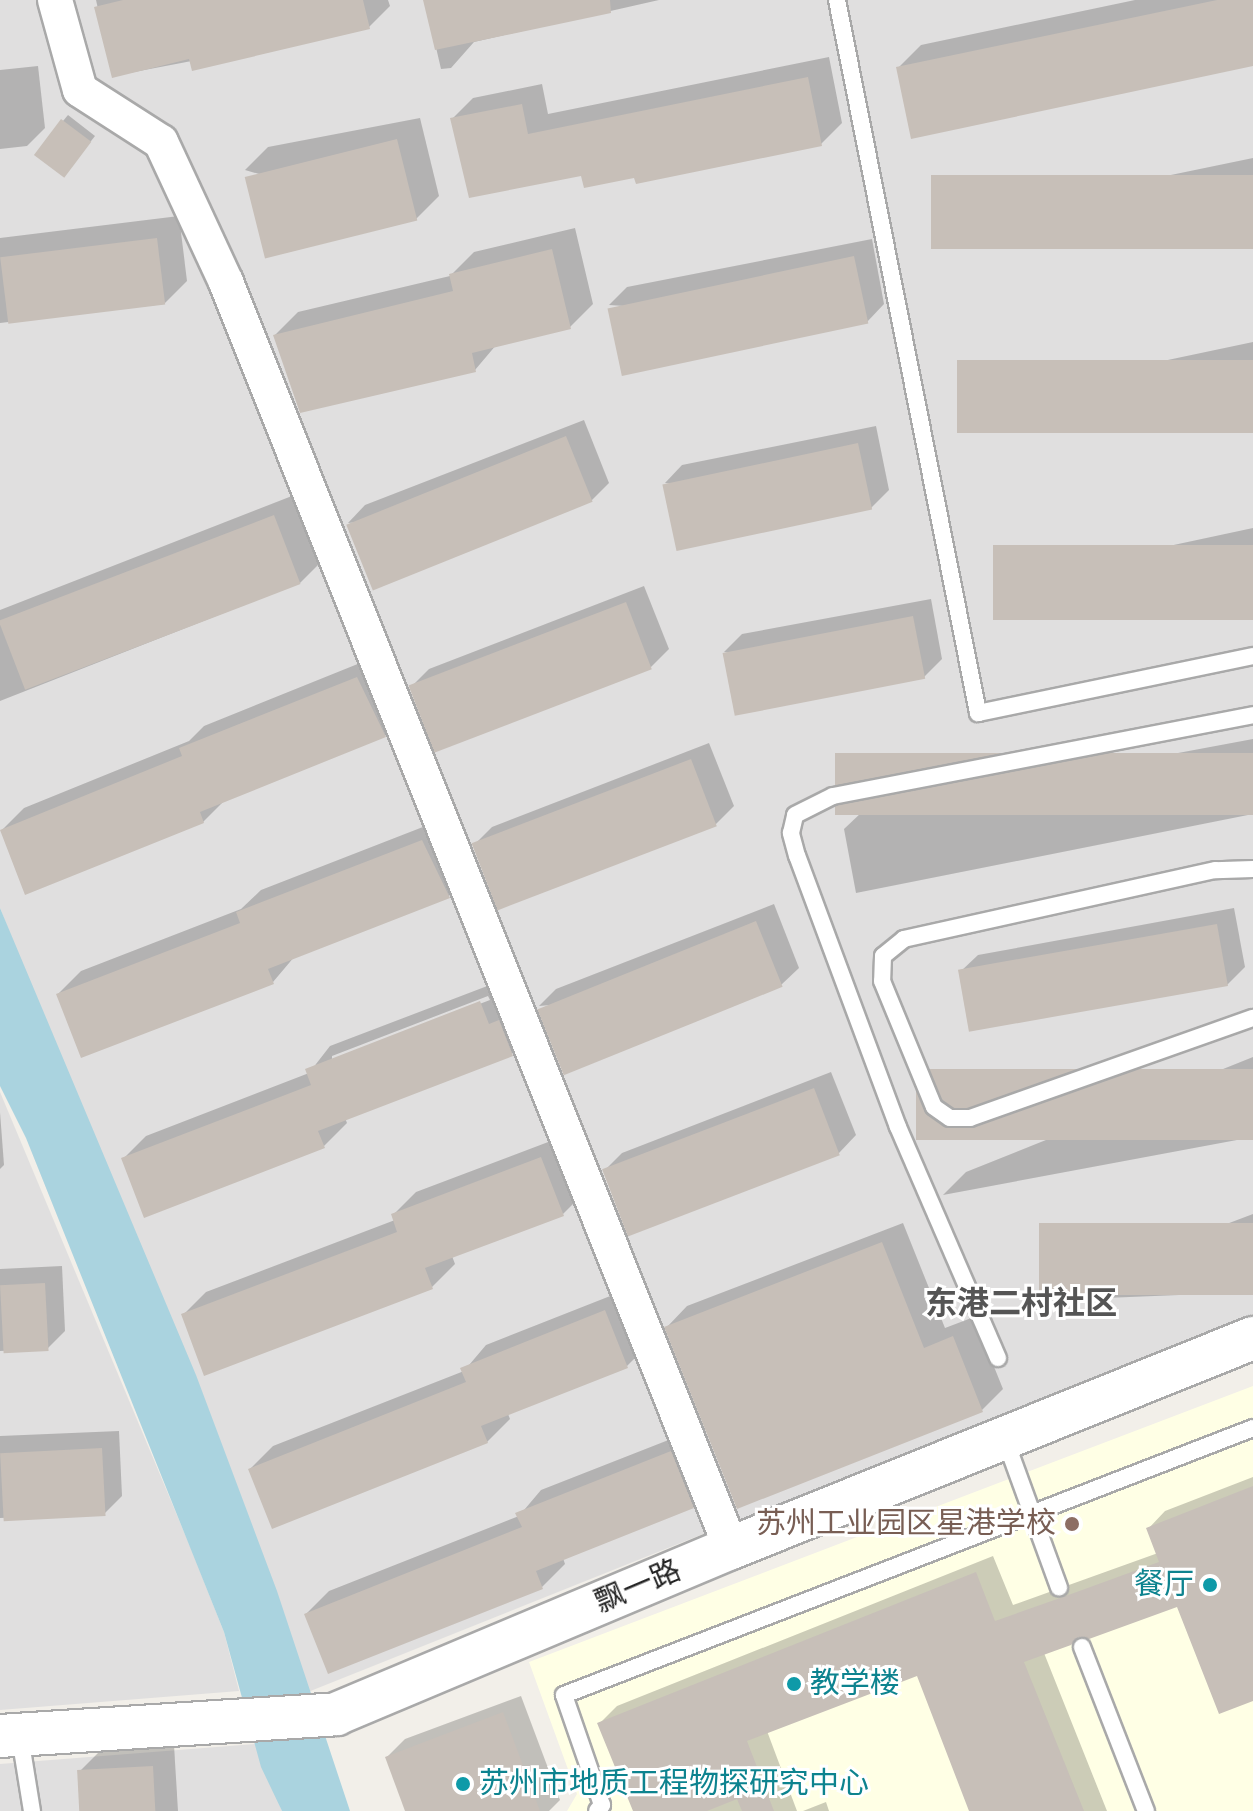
<!DOCTYPE html>
<meta charset="utf-8">
<style>
body{margin:0}
#map{position:relative;width:1253px;height:1811px;overflow:hidden;background:#f2efe9;font-family:"Sofia Sans Condensed","Noto Sans SC",sans-serif}
div>[style]{position:absolute}
.residential>*{inset:0;background:#e0dfdf}
.education>*{inset:0;background:#ffffe5}
.water>*{inset:0;background:#aad3df}
.shadow>*{inset:0;background:#0003}
.building>*{inset:0;background:#c7bfb8;transform-origin:0 0}
.roads{filter:drop-shadow(2px 0 #a9a9a9) drop-shadow(-2px 0 #a9a9a9) drop-shadow(0 2px #a9a9a9) drop-shadow(0 -2px #a9a9a9)}
.service>*{height:16px;margin:-8px;padding:0 8px;transform-origin:8px;border-radius:8px;background:#fff}
.minor>*{height:34px;margin:-17px;padding:0 17px;transform-origin:17px;border-radius:17px;background:#fff}
.tertiary>*{height:42px;margin:-21px;padding:0 21px;transform-origin:21px;border-radius:21px;background:#fff}
.dots>*{width:22px;height:22px;translate:-50% -50%;box-sizing:border-box;border:4px solid #fff;border-radius:50%}
span{translate:-50% -50%;white-space:nowrap;text-align:center;line-height:1.15;-webkit-text-stroke:6px #fff;paint-order:stroke}
.education-label{font-size:30px;color:#785e54}
.right{translate:-100% -50%;text-align:right}
.culture-label{font-size:30px;color:#0d838f}
.left{translate:0 -50%;text-align:left}
.street-label{font-size:30px;color:#222}
.neighbourhood-label{font-size:32px;color:#555;font-weight:700}
</style>
<div id="map">
<div class="residential">
<div style="clip-path:polygon(0 0,1253px 0,1253px 1314px,308px 1692px,0 908px)"></div>
<div style="clip-path:polygon(0 1092px,192px 1551px,224px 1632px,239px 1691px,0 1710px)"></div>
<div style="clip-path:polygon(255px 1744px,282px 1811px,0 1811px,0 1764px)"></div>
</div>
<div class="education">
<div style="clip-path:polygon(1253px 1386px,1253px 1811px,567px 1811px,577px 1794px,529px 1662px)"></div>
</div>
<div class="water">
<div style="clip-path:polygon(0 908px,196px 1375px,277px 1591px,350px 1811px,282px 1811px,261px 1767px,224px 1632px,26px 1138px,0 1086px)"></div>
</div>
<div class="shadow">
<div style="clip-path:polygon(96px 0,388px 0,390px 6px,369px 27px,113px 76px)"></div>
<div style="clip-path:polygon(425px 0,659px 0,474px 42px,451px 68px,441px 69px)"></div>
<div style="clip-path:polygon(1135px 0,1253px 0,1253px 64px,898px 68px,921px 45px)"></div>
<div style="clip-path:polygon(829px 57px,842px 123px,821px 144px,636px 176px,583px 174px,452px 119px,473px 98px,542px 84px,548px 114px)"></div>
<div style="clip-path:polygon(38px 66px,45px 128px,27px 146px,0 149px,0 70px)"></div>
<div style="clip-path:polygon(68px 115px,95px 136px,69px 169px,63px 121px)"></div>
<div style="clip-path:polygon(420px 118px,439px 196px,416px 219px,245px 170px,268px 147px)"></div>
<div style="clip-path:polygon(1253px 158px,1253px 247px,940px 242px,963px 218px)"></div>
<div style="clip-path:polygon(179px 216px,187px 281px,164px 304px,0 323px,0 238px)"></div>
<div style="clip-path:polygon(575px 228px,593px 304px,570px 327px,497px 344px,475px 370px,275px 335px,298px 312px,450px 276px,474px 252px)"></div>
<div style="clip-path:polygon(872px 239px,884px 304px,867px 322px,609px 305px,627px 287px)"></div>
<div style="clip-path:polygon(1253px 342px,1253px 431px,965px 421px,988px 398px)"></div>
<div style="clip-path:polygon(584px 420px,609px 483px,591px 501px,348px 523px,365px 505px)"></div>
<div style="clip-path:polygon(876px 426px,889px 490px,871px 508px,665px 483px,682px 465px)"></div>
<div style="clip-path:polygon(297px 494px,323px 560px,300px 583px,0 701px,0 610px)"></div>
<div style="clip-path:polygon(1253px 528px,1253px 617px,1001px 600px,1024px 577px)"></div>
<div style="clip-path:polygon(644px 586px,669px 649px,651px 667px,437px 750px,411px 687px,429px 669px)"></div>
<div style="clip-path:polygon(931px 599px,942px 659px,924px 677px,724px 652px,742px 634px)"></div>
<div style="clip-path:polygon(380px 655px,408px 713px,385px 736px,225px 800px,203px 822px,1px 831px,24px 808px,189px 741px,204px 726px)"></div>
<div style="clip-path:polygon(1253px 739px,1253px 814px,856px 893px,844px 829px,862px 812px)"></div>
<div style="clip-path:polygon(709px 743px,734px 806px,716px 824px,474px 845px,492px 827px)"></div>
<div style="clip-path:polygon(446px 818px,472px 873px,449px 896px,295px 956px,273px 982px,58px 994px,81px 971px,241px 909px,261px 890px)"></div>
<div style="clip-path:polygon(774px 904px,799px 968px,781px 985px,539px 1006px,556px 989px)"></div>
<div style="clip-path:polygon(1234px 908px,1245px 967px,1227px 985px,960px 972px,978px 955px)"></div>
<div style="clip-path:polygon(evenodd,503px 980px,535px 1031px,512px 1054px,345px 1118px,347px 1123px,324px 1146px,123px 1159px,146px 1136px,309px 1073px,330px 1046px,503px 980px,488px 996px,490px 1000px,332px 1060px,332px 1056px,488px 996px)"></div>
<div style="clip-path:polygon(1253px 1057px,1253px 1137px,943px 1195px,966px 1172px)"></div>
<div style="clip-path:polygon(831px 1072px,856px 1135px,839px 1153px,604px 1171px,622px 1153px)"></div>
<div style="clip-path:polygon(0 1112px,4px 1165px,0 1169px)"></div>
<div style="clip-path:polygon(564px 1136px,586px 1191px,563px 1214px,452px 1256px,455px 1264px,432px 1287px,206px 1373px,183px 1315px,206px 1292px,395px 1220px,393px 1215px,416px 1192px)"></div>
<div style="clip-path:polygon(1253px 1214px,1253px 1292px,1056px 1300px,1073px 1282px)"></div>
<div style="clip-path:polygon(903px 1223px,945px 1328px,974px 1317px,1003px 1389px,982px 1410px,667px 1327px,687px 1306px)"></div>
<div style="clip-path:polygon(62px 1266px,65px 1331px,47px 1349px,0 1351px,0 1269px)"></div>
<div style="clip-path:polygon(628px 1289px,650px 1343px,627px 1366px,508px 1414px,510px 1419px,487px 1442px,250px 1469px,273px 1446px,464px 1371px,486px 1345px)"></div>
<div style="clip-path:polygon(694px 1430px,716px 1484px,693px 1507px,563px 1558px,565px 1564px,542px 1587px,306px 1614px,329px 1591px,519px 1516px,541px 1490px)"></div>
<div style="clip-path:polygon(119px 1431px,122px 1496px,104px 1514px,0 1518px,0 1436px)"></div>
<div style="clip-path:polygon(1253px 1477px,1253px 1698px,1178px 1605px,1079px 1635px,1044px 1653px,1107px 1811px,971px 1811px,918px 1673px,767px 1731px,797px 1811px,635px 1811px,600px 1723px,617px 1706px,993px 1556px,1013px 1605px,1158px 1553px,1148px 1529px,1165px 1511px)"></div>
<div style="clip-path:polygon(521px 1696px,560px 1800px,549px 1811px,407px 1811px,387px 1757px,405px 1739px)"></div>
<div style="clip-path:polygon(174px 1745px,178px 1811px,81px 1811px,79px 1772px,101px 1750px)"></div>
<div style="clip-path:polygon(826px 1802px,829px 1811px,803px 1811px)"></div>
</div>
<div class="building">
<div style="clip-path:polygon(123px 0,363px 0,370px 29px,192px 71px,189px 59px,112px 78px,94px 7px)"></div>
<div style="clip-path:polygon(423px 0,610px 0,611px 13px,435px 50px)"></div>
<div style="clip-path:polygon(1217px 0,1253px 0,1253px 66px,911px 139px,896px 67px)"></div>
<div style="clip-path:polygon(808px 77px,822px 146px,636px 184px,634px 178px,584px 188px,581px 176px,469px 198px,450px 118px,522px 104px,528px 134px)"></div>
<div style="left:61px;top:119px;width:38px;height:45px;rotate:37deg"></div>
<div style="left:397px;top:139px;width:84px;height:157px;rotate:76deg"></div>
<div style="left:1253px;top:175px;width:74px;height:322px;rotate:90deg"></div>
<div style="left:157px;top:238px;width:67px;height:158px;rotate:83deg"></div>
<div style="clip-path:polygon(552px 249px,571px 329px,472px 353px,476px 372px,300px 413px,273px 335px,453px 291px,449px 274px)"></div>
<div style="left:854px;top:256px;width:69px;height:252px;rotate:78deg"></div>
<div style="left:1253px;top:360px;width:73px;height:296px;rotate:90deg"></div>
<div style="left:566px;top:436px;width:71px;height:237px;rotate:68deg"></div>
<div style="left:858px;top:443px;width:68px;height:200px;rotate:78deg"></div>
<div style="left:274px;top:515px;width:74px;height:295px;rotate:69deg"></div>
<div style="left:1253px;top:545px;width:75px;height:260px;rotate:90deg"></div>
<div style="left:626px;top:602px;width:72px;height:233px;rotate:69deg"></div>
<div style="left:913px;top:616px;width:64px;height:194px;rotate:79deg"></div>
<div style="clip-path:polygon(357px 677px,386px 737px,200px 812px,204px 823px,25px 895px,0 830px,182px 756px,179px 748px)"></div>
<div style="left:1253px;top:753px;width:62px;height:418px;rotate:90deg"></div>
<div style="left:691px;top:759px;width:72px;height:235px;rotate:69deg"></div>
<div style="clip-path:polygon(422px 840px,450px 898px,268px 969px,274px 984px,81px 1058px,56px 994px,240px 923px,236px 912px)"></div>
<div style="left:756px;top:921px;width:71px;height:236px;rotate:68deg"></div>
<div style="left:1217px;top:924px;width:63px;height:263px;rotate:80deg"></div>
<div style="clip-path:polygon(480px 1001px,489px 1024px,499px 1020px,513px 1056px,318px 1131px,325px 1148px,144px 1218px,121px 1158px,311px 1085px,305px 1069px)"></div>
<div style="left:1253px;top:1069px;width:71px;height:337px;rotate:90deg"></div>
<div style="left:814px;top:1088px;width:72px;height:227px;rotate:69deg"></div>
<div style="clip-path:polygon(541px 1157px,564px 1216px,425px 1268px,433px 1289px,204px 1376px,181px 1314px,397px 1232px,391px 1214px)"></div>
<div style="left:1253px;top:1223px;width:72px;height:214px;rotate:90deg"></div>
<div style="clip-path:polygon(882px 1242px,924px 1348px,953px 1336px,983px 1412px,737px 1509px,664px 1327px)"></div>
<div style="left:45px;top:1283px;width:68px;height:45px;rotate:87deg"></div>
<div style="clip-path:polygon(605px 1310px,628px 1368px,481px 1426px,488px 1443px,272px 1529px,248px 1469px,466px 1382px,460px 1368px)"></div>
<div style="left:102px;top:1448px;width:68px;height:102px;rotate:87deg"></div>
<div style="clip-path:polygon(671px 1451px,694px 1508px,536px 1571px,543px 1589px,328px 1674px,304px 1614px,522px 1527px,515px 1513px)"></div>
<div style="clip-path:polygon(1253px 1486px,1253px 1701px,1219px 1714px,1177px 1607px,1089px 1639px,1079px 1637px,1071px 1645px,1024px 1662px,1084px 1811px,969px 1811px,917px 1676px,747px 1741px,774px 1811px,742px 1811px,737px 1799px,707px 1811px,633px 1811px,597px 1723px,976px 1572px,995px 1621px,1063px 1597px,1159px 1562px,1146px 1528px)"></div>
<div style="clip-path:polygon(503px 1712px,540px 1811px,405px 1811px,385px 1757px)"></div>
<div style="left:153px;top:1766px;width:45px;height:76px;rotate:87deg"></div>
</div>
<div class="roads">
<div class="service">
<div style="left:837px;top:0;width:727px;rotate:78.81deg"></div>
<div style="left:978px;top:713px;width:281px;rotate:-11.7deg"></div>
<div style="left:1253px;top:869px;width:38px;rotate:178deg"></div>
<div style="left:1215px;top:870px;width:319px;rotate:167.5deg"></div>
<div style="left:904px;top:939px;width:27px;rotate:141deg"></div>
<div style="left:883px;top:956px;width:25px;rotate:92deg"></div>
<div style="left:882px;top:981px;width:136px;rotate:67.6deg"></div>
<div style="left:934px;top:1107px;width:19px;rotate:35deg"></div>
<div style="left:950px;top:1118px;width:20px"></div>
<div style="left:970px;top:1118px;width:300px;rotate:-19.5deg"></div>
<div style="left:998px;top:1358px;width:252px;rotate:-113.4deg"></div>
<div style="left:898px;top:1127px;width:289px;rotate:-110.4deg"></div>
<div style="left:797px;top:856px;width:24px;rotate:-105deg"></div>
<div style="left:791px;top:833px;width:18px;rotate:-77deg"></div>
<div style="left:795px;top:815px;width:42px;rotate:-26.6deg"></div>
<div style="left:833px;top:796px;width:428px;rotate:-10.9deg"></div>
<div style="left:1005px;top:1439px;width:158px;rotate:70deg"></div>
<div style="left:1082px;top:1647px;width:176px;rotate:68.7deg"></div>
<div style="left:20px;top:1737px;width:75px;rotate:80.8deg"></div>
<div style="left:597px;top:1811px;width:8px;rotate:-50deg"></div>
<div style="left:602px;top:1805px;width:116px;rotate:-109.1deg"></div>
<div style="left:564px;top:1695px;width:739px;rotate:-21.18deg"></div>
</div>
<div class="minor">
<div style="left:55px;top:0;width:93px;rotate:74.5deg"></div>
<div style="left:80px;top:90px;width:96px;rotate:32.7deg"></div>
<div style="left:161px;top:142px;width:154px;rotate:65.1deg"></div>
<div style="left:226px;top:282px;width:1363px;rotate:68.25deg"></div>
</div>
<div class="tertiary">
<div style="left:0;top:1736px;width:337px;rotate:-3.7deg"></div>
<div style="left:336px;top:1714px;width:428px;rotate:-22.8deg"></div>
<div style="left:731px;top:1548px;width:563px;rotate:-21.91deg"></div>
</div>
</div>
<div class="dots">
<div style="left:1072px;top:1524px;background:#8d6e63"></div>
<div style="left:1210px;top:1585px;background:#0f9aa8"></div>
<div style="left:794px;top:1684px;background:#0f9aa8"></div>
<div style="left:463px;top:1784px;background:#0f9aa8"></div>
</div>
<div class="education-label">
<span class="right" style="left:1056px;top:1524px">苏州工业园区星港学校</span>
</div>
<div class="culture-label">
<span class="right" style="left:1194px;top:1585px">餐厅</span>
<span class="left" style="left:810px;top:1684px">教学楼</span>
<span class="left" style="left:479px;top:1784px">苏州市地质工程物探研究中心</span>
</div>
<div class="street-label">
<span style="left:638px;top:1587px;rotate:-23deg">飘一路</span>
</div>
<div class="neighbourhood-label">
<span style="left:1021px;top:1305px">东港二村社区</span>
</div>
</div>
